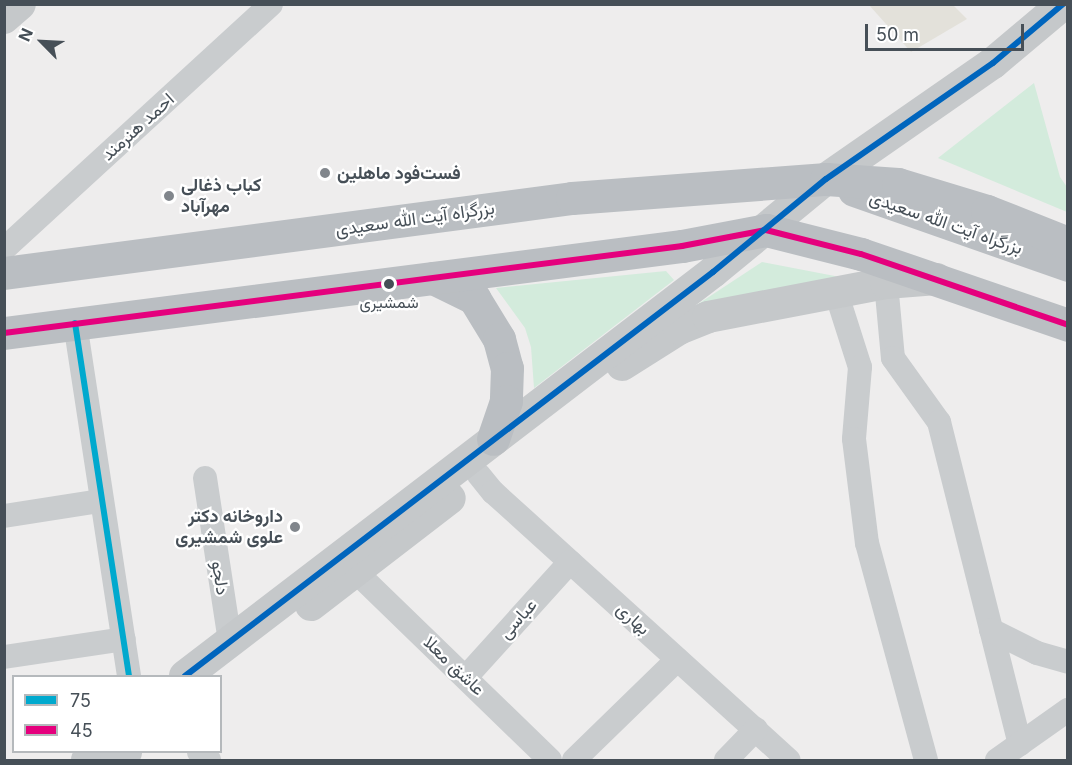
<!DOCTYPE html>
<meta charset="utf-8">
<style>
body{margin:0}
#map{position:relative;width:1072px;height:765px;overflow:hidden;background:#eeeded;font-family:Inter,Vazirmatn,sans-serif}
div>[style]{position:absolute}
.commercial>*{inset:0;background:#e3e1da}
.green>*{inset:0;background:#d3ebdc}
.minor>*{height:24px;margin:-12px;padding:0 12px;transform-origin:12px;border-radius:12px;background:#c9ccce}
.major>*{height:32px;margin:-16px;padding:0 16px;transform-origin:16px;border-radius:16px;background:#c5c8ca}
.highway>*{height:33px;margin:-16.5px;padding:0 16.5px;transform-origin:16.5px;border-radius:16.5px;background:#babec2}
.bus-1>*{height:6px;margin:-3px;padding:0 3px;transform-origin:3px;border-radius:3px;background:#00a9ce}
.bus-2>*{height:6px;margin:-3px;padding:0 3px;transform-origin:3px;border-radius:3px;background:#e5007d}
.bus-3>*{height:6px;margin:-3px;padding:0 3px;transform-origin:3px;border-radius:3px;background:#0065bd}
.dots>*{width:16px;height:16px;translate:-50% -50%;box-sizing:border-box;border:3px solid #fff;border-radius:50%}
span{translate:-50% -50%;white-space:nowrap;text-align:center;line-height:1.15;-webkit-text-stroke:4.5px #fff;paint-order:stroke}
.bus-label{font-size:16px;color:#464f57}
.street-label{font-size:18px;color:#464f57}
.poi-label{font-size:18px;color:#464f57;font-weight:700}
.left{translate:0 -50%;text-align:left}
.right{translate:-100% -50%;text-align:right}
.frame{position:absolute;inset:0;border:6px solid #464f57;pointer-events:none}
.legend{position:absolute;left:12px;top:675px;width:210px;height:78px;box-sizing:border-box;background:#fff;border:2px solid #b5b9bc;margin:0;padding:8px 10px;list-style:none;font-size:18px;color:#464f57}
.legend li{display:flex;align-items:center;gap:12px;height:30px}
.legend b{width:30px;border:2px solid #b5b9bc}
.north{position:absolute;left:12px;top:12px;width:60px;height:60px;-webkit-text-stroke:4px #fff;paint-order:stroke;rotate:294deg;font-size:16px;font-weight:700;line-height:24px;text-align:center;color:#464f57}
.north::after{content:'';display:block;margin:auto;width:21px;height:27px;background:#464f57;clip-path:polygon(50% 0,100% 100%,50% 72%,0 100%)}
.scale{position:absolute;left:865px;top:24px;width:159px;height:27px;box-sizing:border-box;border:3px solid #464f57;border-top:0;padding-left:8px;font-size:18px;line-height:21px;white-space:nowrap;color:#464f57;-webkit-text-stroke:4px #fff;paint-order:stroke}
</style>
<div id="map">
<div class="commercial">
<div style="clip-path:polygon(869px 5px,953px 5px,967px 19px,911px 52px)"></div>
</div>
<div class="green">
<div style="clip-path:polygon(1034px 83px,1060px 177px,1067px 187px,1067px 212px,938px 158px)"></div>
<div style="clip-path:polygon(762px 262px,840px 277px,660px 329px)"></div>
<div style="clip-path:polygon(666px 271px,674px 280px,534px 388px,531px 347px,525px 328px,496px 288px)"></div>
</div>
<div class="minor">
<div style="left:4px;top:249px;width:362px;rotate:-42.5deg"></div>
<div style="left:886px;top:283px;width:75px;rotate:84.7deg"></div>
<div style="left:893px;top:358px;width:79px;rotate:54.3deg"></div>
<div style="left:939px;top:422px;width:332px;rotate:75.9deg"></div>
<div style="left:836px;top:292px;width:79px;rotate:72.3deg"></div>
<div style="left:860px;top:367px;width:72px;rotate:94.8deg"></div>
<div style="left:854px;top:439px;width:105px;rotate:82.9deg"></div>
<div style="left:867px;top:543px;width:225px;rotate:74.8deg"></div>
<div style="left:75px;top:323px;width:357px;rotate:81.3deg"></div>
<div style="left:479px;top:475px;width:22px;rotate:51deg"></div>
<div style="left:493px;top:492px;width:399px;rotate:42.2deg"></div>
<div style="left:205px;top:478px;width:166px;rotate:81.3deg"></div>
<div style="left:4px;top:516px;width:97px;rotate:-8.9deg"></div>
<div style="left:356px;top:572px;width:270px;rotate:44.1deg"></div>
<div style="left:991px;top:630px;width:51px;rotate:26.6deg"></div>
<div style="left:1037px;top:653px;width:32px;rotate:16deg"></div>
<div style="left:4px;top:657px;width:121px;rotate:-8.5deg"></div>
<div style="left:466px;top:677px;width:155px;rotate:-47.9deg"></div>
<div style="left:199px;top:752px;width:13px;rotate:39deg"></div>
<div style="left:574px;top:760px;width:144px;rotate:-44.2deg"></div>
<div style="left:726px;top:760px;width:43px;rotate:-45.9deg"></div>
<div style="left:997px;top:760px;width:87px;rotate:-35.2deg"></div>
</div>
<div class="major">
<div style="left:4px;top:18px;width:21px;rotate:-41deg"></div>
<div style="left:622px;top:365px;width:67px;rotate:-32.3deg"></div>
<div style="left:679px;top:329px;width:31px;rotate:-22deg"></div>
<div style="left:708px;top:317px;width:181px;rotate:-10.8deg"></div>
<div style="left:886px;top:283px;width:51px;rotate:-4.5deg"></div>
<div style="left:311px;top:605px;width:175px;rotate:-37.6deg"></div>
<div style="left:185px;top:676px;width:665px;rotate:-37.42deg"></div>
<div style="left:713px;top:272px;width:146px;rotate:-39.5deg"></div>
<div style="left:826px;top:179px;width:203px;rotate:-34.8deg"></div>
<div style="left:993px;top:63px;width:92px;rotate:-40.1deg"></div>
<div style="left:87px;top:760px;width:11px;rotate:-45deg"></div>
<div style="left:116px;top:760px;width:13px;rotate:-39deg"></div>
</div>
<div class="highway">
<div style="left:854px;top:190px;width:227px;rotate:19.3deg"></div>
<div style="left:4px;top:273px;width:573px;rotate:-7.52deg"></div>
<div style="left:572px;top:198px;width:255px;rotate:-4.3deg"></div>
<div style="left:826px;top:179px;width:72px;rotate:4deg"></div>
<div style="left:898px;top:184px;width:93px;rotate:16.9deg"></div>
<div style="left:987px;top:211px;width:87px;rotate:21.6deg"></div>
<div style="left:433px;top:278px;width:46px;rotate:26deg"></div>
<div style="left:474px;top:298px;width:48px;rotate:58.6deg"></div>
<div style="left:499px;top:339px;width:30px;rotate:75deg"></div>
<div style="left:507px;top:368px;width:33px;rotate:92deg"></div>
<div style="left:506px;top:401px;width:40px;rotate:108.9deg"></div>
<div style="left:4px;top:333px;width:684px;rotate:-7.31deg"></div>
<div style="left:682px;top:246px;width:86px;rotate:-10.8deg"></div>
<div style="left:766px;top:230px;width:98px;rotate:14.2deg"></div>
<div style="left:861px;top:254px;width:219px;rotate:18.9deg"></div>
</div>
<div class="bus-1">
<div style="left:75px;top:323px;width:357px;rotate:81.3deg"></div>
</div>
<div class="bus-2">
<div style="left:4px;top:333px;width:684px;rotate:-7.31deg"></div>
<div style="left:682px;top:246px;width:86px;rotate:-10.8deg"></div>
<div style="left:766px;top:230px;width:98px;rotate:14.2deg"></div>
<div style="left:861px;top:254px;width:219px;rotate:18.9deg"></div>
</div>
<div class="bus-3">
<div style="left:185px;top:676px;width:665px;rotate:-37.42deg"></div>
<div style="left:713px;top:272px;width:146px;rotate:-39.5deg"></div>
<div style="left:826px;top:179px;width:203px;rotate:-34.8deg"></div>
<div style="left:993px;top:63px;width:92px;rotate:-40.1deg"></div>
</div>
<div class="dots">
<div style="left:325px;top:173px;background:#81868c"></div>
<div style="left:169px;top:196px;background:#81868c"></div>
<div style="left:389px;top:284px;background:#464f57"></div>
<div style="left:295px;top:527px;background:#81868c"></div>
</div>
<div class="bus-label">
<span style="left:389px;top:302px">شمشیری</span>
</div>
<div class="street-label">
<span style="left:138px;top:127px;rotate:-42deg">احمد هنرمند</span>
<span style="left:415px;top:219px;rotate:-8deg">بزرگراه آیت الله سعیدی</span>
<span style="left:946px;top:223px;rotate:19deg">بزرگراه آیت الله سعیدی</span>
<span style="left:220px;top:578px;rotate:81deg">دلجو</span>
<span style="left:518px;top:619px;rotate:-48deg">عباسی</span>
<span style="left:633px;top:619px;rotate:42deg">بهاری</span>
<span style="left:454px;top:666px;rotate:44deg">عاشق معلا</span>
</div>
<div class="poi-label">
<span class="left" style="left:337px;top:173px">فست‌فود ماهلین</span>
<span class="left" style="left:181px;top:196px">کباب ذغالی<br>مهرآباد</span>
<span class="right" style="left:283px;top:527px">داروخانه دکتر<br>علوی شمشیری</span>
</div>
<div class="frame"></div>
<ul class="legend">
<li><b style="height:8px;background:#00a9ce"></b>75</li>
<li><b style="height:8px;background:#e5007d"></b>45</li>
</ul>
<div class="north">N</div>
<div class="scale">50 m</div>
</div>
